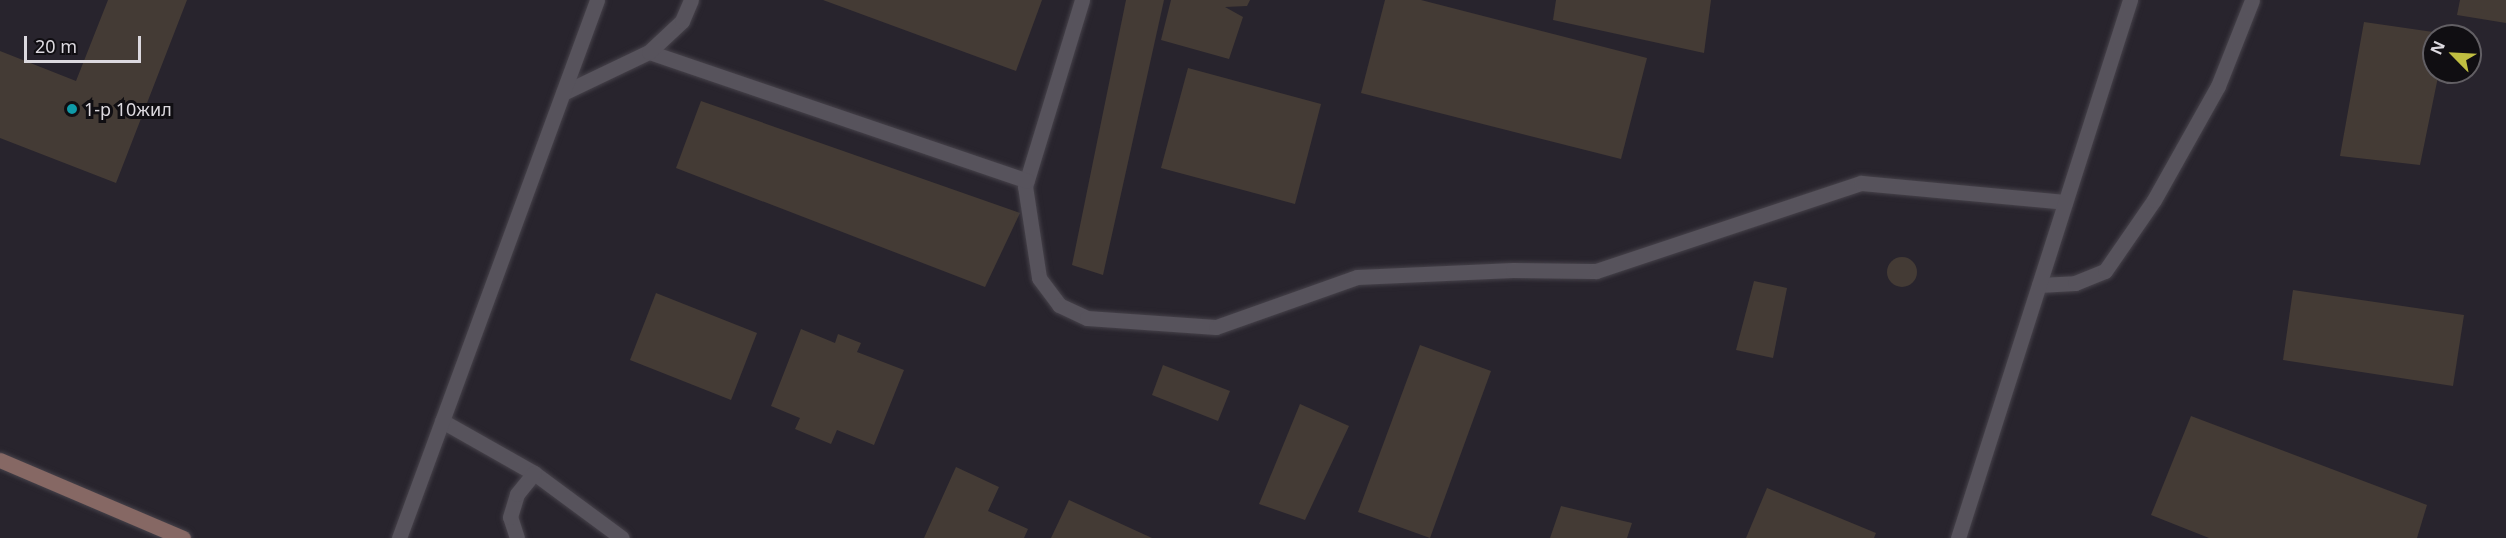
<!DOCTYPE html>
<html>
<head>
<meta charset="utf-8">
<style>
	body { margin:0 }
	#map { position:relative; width:2506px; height:538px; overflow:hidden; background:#28242d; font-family:"Noto Sans",sans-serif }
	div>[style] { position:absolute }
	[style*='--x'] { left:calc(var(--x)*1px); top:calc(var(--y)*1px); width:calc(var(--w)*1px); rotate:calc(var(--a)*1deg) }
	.building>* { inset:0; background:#443b35 }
	.round { border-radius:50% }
	.roads { filter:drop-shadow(0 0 2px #46424a) drop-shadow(0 0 2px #46424a) }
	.service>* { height:15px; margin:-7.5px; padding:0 7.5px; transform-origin:7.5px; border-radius:7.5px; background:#57535c }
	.minor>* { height:15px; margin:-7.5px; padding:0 7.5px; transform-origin:7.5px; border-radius:7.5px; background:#57535c }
	.secondary>* { height:15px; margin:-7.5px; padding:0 7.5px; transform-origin:7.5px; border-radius:7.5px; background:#866864 }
	.dots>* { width:16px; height:16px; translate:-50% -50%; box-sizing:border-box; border:3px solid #100e12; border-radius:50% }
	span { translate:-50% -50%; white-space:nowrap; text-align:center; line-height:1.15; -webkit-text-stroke:6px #100e12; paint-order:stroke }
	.poi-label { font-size:18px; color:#dcd9df }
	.left { translate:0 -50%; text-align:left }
	.north { position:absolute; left:2422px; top:24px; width:60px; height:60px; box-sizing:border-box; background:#100e12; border:2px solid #625f64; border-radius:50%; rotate:294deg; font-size:16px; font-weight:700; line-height:24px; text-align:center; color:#dcd9df }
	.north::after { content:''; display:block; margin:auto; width:21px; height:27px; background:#c0be41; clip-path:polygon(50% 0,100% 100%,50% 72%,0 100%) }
	.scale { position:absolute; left:24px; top:36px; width:117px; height:27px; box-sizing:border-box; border:3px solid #dcd9df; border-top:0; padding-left:8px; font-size:18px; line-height:21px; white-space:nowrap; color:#dcd9df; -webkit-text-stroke:4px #100e12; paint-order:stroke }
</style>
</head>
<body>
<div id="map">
	<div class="building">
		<i style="clip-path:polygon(108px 0,187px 0,116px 183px,0 138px,0 51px,76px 81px)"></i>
		<i style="clip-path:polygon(823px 0,1042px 0,1016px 71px)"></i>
		<i style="clip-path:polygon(1126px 0,1164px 0,1103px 275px,1072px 265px)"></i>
		<i style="clip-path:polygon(1171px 0,1250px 0,1247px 6px,1225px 7px,1243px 17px,1229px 59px,1161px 40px)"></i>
		<i style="clip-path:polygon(1385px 0,1421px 0,1647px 58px,1621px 159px,1361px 93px)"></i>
		<i style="clip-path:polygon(1556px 0,1711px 0,1704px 53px,1553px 20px)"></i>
		<i style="clip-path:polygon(2460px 0,2506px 0,2506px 23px,2457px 15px)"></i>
		<i style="clip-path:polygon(2364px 22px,2447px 34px,2434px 36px,2434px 72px,2439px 72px,2420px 165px,2340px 156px)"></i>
		<i style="clip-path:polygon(1188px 68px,1321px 104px,1295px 204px,1161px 168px)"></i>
		<i style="clip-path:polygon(701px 101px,1020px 213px,985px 287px,676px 168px)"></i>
		<i class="round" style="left:1887px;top:257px;width:30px;height:30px"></i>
		<i style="clip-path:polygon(1754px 281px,1787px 288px,1773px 358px,1736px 350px)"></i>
		<i style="clip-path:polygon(2293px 290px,2464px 315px,2453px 386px,2283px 360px)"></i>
		<i style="clip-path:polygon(656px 293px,757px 333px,731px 400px,630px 360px)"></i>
		<i style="clip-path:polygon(801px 329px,835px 343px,838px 334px,861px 343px,857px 352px,904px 370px,874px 445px,837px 430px,831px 444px,795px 429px,800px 418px,771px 406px)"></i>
		<i style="clip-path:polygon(1420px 345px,1491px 371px,1430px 538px,1358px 512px)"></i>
		<i style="clip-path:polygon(1163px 365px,1230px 391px,1218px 421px,1152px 395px)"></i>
		<i style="clip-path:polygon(1300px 404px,1349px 426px,1305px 520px,1259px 504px)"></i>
		<i style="clip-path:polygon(2191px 416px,2427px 505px,2417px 538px,2209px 538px,2151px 515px)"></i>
		<i style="clip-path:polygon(956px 467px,999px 487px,988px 511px,1028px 529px,1024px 538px,924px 538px)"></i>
		<i style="clip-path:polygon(1767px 488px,1876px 533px,1874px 538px,1746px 538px)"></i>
		<i style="clip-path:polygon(1069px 500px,1152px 538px,1051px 538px)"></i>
		<i style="clip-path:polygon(1561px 506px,1632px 523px,1627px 538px,1550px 538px)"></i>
	</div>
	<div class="roads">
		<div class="service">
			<i style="--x:1082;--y:0;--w:195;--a:107"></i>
			<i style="--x:1025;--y:186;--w:93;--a:81.3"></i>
			<i style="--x:1039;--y:278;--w:34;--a:53"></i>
			<i style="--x:1059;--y:305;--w:31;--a:25"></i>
			<i style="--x:1087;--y:318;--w:129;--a:4"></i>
			<i style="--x:1216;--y:327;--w:150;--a:-19.5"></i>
			<i style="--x:1357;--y:277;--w:156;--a:-2.6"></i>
			<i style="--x:1513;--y:270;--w:83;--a:0.7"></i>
			<i style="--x:1596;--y:271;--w:279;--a:-18.4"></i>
			<i style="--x:1861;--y:183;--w:205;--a:5.3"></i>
			<i style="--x:649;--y:52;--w:399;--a:18.8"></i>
			<i style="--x:563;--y:93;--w:95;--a:-25.5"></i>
			<i style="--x:649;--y:52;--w:45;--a:-43.2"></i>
			<i style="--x:682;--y:21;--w:23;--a:-67"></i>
			<i style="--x:2039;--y:285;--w:36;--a:-3"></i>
			<i style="--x:2075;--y:283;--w:32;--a:-22"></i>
			<i style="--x:2105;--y:271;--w:86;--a:-55.4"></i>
			<i style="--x:2154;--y:200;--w:131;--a:-60.7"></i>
			<i style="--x:2218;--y:86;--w:92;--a:-68.4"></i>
			<i style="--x:442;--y:421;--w:106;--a:29.5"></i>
			<i style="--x:534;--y:473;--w:109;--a:36.5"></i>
			<i style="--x:399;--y:538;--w:573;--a:-69.79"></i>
			<i style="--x:517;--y:538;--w:22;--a:-108"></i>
			<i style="--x:510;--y:517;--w:24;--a:-73"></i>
			<i style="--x:517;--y:494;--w:27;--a:-51"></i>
		</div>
		<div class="minor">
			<i style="--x:1958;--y:538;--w:565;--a:-72.27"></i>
		</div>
		<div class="secondary">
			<i style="--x:0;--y:460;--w:199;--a:23.1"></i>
		</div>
	</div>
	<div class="dots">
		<i style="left:72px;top:109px;background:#0f9aa8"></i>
	</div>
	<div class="poi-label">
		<span class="left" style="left:84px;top:109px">1-р 10жил</span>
	</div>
	<div class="north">N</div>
	<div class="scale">20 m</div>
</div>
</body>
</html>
